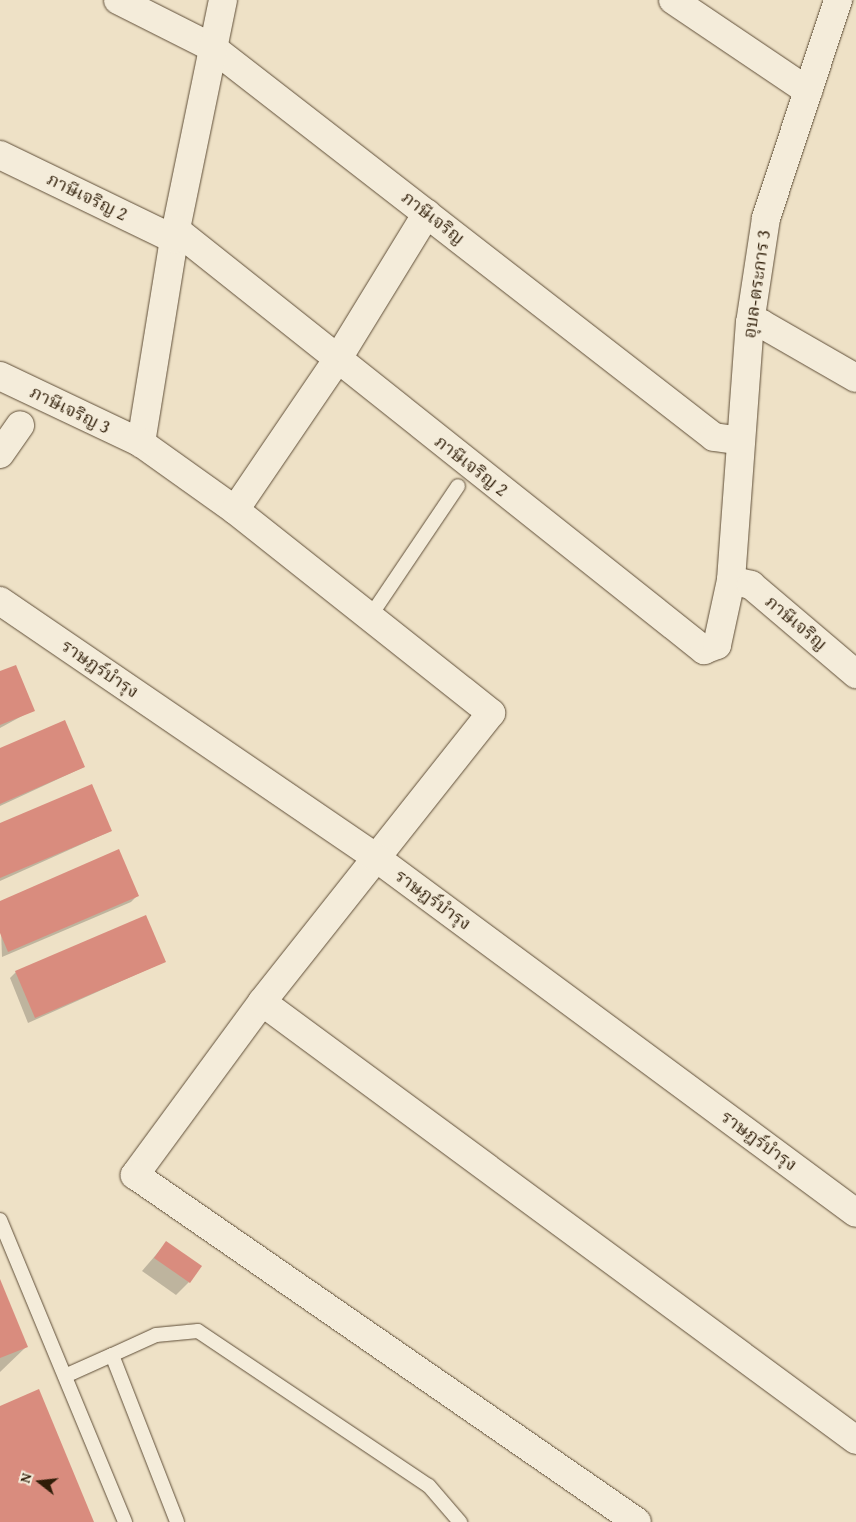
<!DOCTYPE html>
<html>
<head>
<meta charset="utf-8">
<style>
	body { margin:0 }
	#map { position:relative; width:856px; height:1522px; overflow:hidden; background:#eee1c6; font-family:"Gentium Book Plus","Noto Serif Thai",serif }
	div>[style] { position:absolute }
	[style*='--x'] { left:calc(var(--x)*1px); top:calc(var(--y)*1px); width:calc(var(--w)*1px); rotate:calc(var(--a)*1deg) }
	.shadow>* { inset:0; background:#0003 }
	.building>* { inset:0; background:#d98c7e }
	.roads { filter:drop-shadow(0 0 1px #5f4e38) drop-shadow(0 0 1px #5f4e38) }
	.service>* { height:14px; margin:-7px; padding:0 7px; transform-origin:7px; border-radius:7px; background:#f4ecda }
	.minor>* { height:28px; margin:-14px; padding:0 14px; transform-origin:14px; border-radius:14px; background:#f4ecda }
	span { translate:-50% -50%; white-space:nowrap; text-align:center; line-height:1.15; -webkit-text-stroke:4px #f4ecda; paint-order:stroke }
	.street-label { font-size:18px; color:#2f1d08 }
	.north { position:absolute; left:15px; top:1457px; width:50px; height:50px; -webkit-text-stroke:4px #f4ecda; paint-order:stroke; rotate:286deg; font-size:14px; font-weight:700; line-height:20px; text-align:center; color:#2f1d08 }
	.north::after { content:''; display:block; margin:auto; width:18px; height:22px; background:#2f1d08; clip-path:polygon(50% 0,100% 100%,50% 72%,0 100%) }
</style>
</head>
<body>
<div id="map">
	<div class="shadow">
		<i style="clip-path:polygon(0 673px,33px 710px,0 728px)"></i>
		<i style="clip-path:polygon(0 749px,84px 767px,0 806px)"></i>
		<i style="clip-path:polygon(0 825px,111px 831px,0 881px)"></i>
		<i style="clip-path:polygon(137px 896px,131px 902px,2px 957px,0 902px)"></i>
		<i style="clip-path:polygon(164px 962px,28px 1023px,10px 978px,16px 972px)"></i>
		<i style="clip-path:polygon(167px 1242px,189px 1282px,176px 1295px,142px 1271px)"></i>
		<i style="clip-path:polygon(0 1282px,26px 1347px,0 1372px)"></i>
	</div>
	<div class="building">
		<i style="clip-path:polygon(16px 665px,35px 711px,0 725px,0 671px)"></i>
		<i style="clip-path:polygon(65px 720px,85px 767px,0 804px,0 748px)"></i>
		<i style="clip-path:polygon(92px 784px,112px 831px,0 878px,0 823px)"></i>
		<i style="clip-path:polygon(119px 849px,139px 896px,8px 952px,0 933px,0 901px)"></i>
		<i style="clip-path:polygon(146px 915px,166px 962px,35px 1018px,15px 971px)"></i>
		<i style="clip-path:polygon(166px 1241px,202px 1266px,190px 1283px,154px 1258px)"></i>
		<i style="clip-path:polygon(0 1279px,28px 1347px,0 1358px)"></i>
		<i style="clip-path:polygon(39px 1389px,94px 1522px,0 1522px,0 1406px)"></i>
	</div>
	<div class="roads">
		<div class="service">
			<i style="--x:369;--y:618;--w:159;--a:-56"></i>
			<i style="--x:0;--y:1220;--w:327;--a:67.5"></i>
			<i style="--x:112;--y:1355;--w:48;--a:-24.4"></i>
			<i style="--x:156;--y:1335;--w:42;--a:-5.4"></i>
			<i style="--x:198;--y:1331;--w:278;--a:33.9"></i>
			<i style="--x:429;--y:1486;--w:48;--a:49.3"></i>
			<i style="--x:65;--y:1376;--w:51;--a:-24.1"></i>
			<i style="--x:112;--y:1355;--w:179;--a:68.7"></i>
		</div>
		<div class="minor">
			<i style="--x:118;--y:0;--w:106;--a:26.8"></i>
			<i style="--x:213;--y:48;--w:634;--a:37.83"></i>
			<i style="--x:714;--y:437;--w:27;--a:8"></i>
			<i style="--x:223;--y:0;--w:244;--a:101.6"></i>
			<i style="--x:174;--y:239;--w:207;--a:99.2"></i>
			<i style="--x:141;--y:443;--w:115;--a:35.5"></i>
			<i style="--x:235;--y:510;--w:327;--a:38.4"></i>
			<i style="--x:491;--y:713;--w:369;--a:128.4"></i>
			<i style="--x:262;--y:1002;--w:215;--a:126.3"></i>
			<i style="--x:135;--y:1175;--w:610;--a:34.65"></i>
			<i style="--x:673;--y:0;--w:163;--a:34"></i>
			<i style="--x:0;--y:155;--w:193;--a:25.8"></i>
			<i style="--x:176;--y:230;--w:675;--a:38.5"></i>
			<i style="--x:704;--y:650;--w:14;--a:-21"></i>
			<i style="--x:717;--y:645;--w:66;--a:-77.8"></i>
			<i style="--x:731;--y:580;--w:258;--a:-85.8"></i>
			<i style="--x:750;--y:323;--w:106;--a:-81.3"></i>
			<i style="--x:766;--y:218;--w:230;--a:-71.7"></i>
			<i style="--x:750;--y:323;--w:12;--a:5"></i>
			<i style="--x:762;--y:324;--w:108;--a:29.9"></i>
			<i style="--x:0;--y:376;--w:156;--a:25.4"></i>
			<i style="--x:0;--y:454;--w:35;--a:-55"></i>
			<i style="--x:235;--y:510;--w:181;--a:-55.8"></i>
			<i style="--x:337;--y:360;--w:172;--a:-58.5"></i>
			<i style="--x:731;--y:580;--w:21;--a:14"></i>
			<i style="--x:751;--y:585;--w:138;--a:40.3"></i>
			<i style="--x:0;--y:601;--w:459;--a:34.3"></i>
			<i style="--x:379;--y:860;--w:593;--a:36.5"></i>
			<i style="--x:262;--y:1002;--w:738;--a:36.4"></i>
		</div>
	</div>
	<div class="street-label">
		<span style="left:87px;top:197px;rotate:26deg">ภาษีเจริญ 2</span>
		<span style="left:433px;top:218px;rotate:38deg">ภาษีเจริญ</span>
		<span style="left:757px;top:284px;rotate:-82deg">อุบล-ตระการ 3</span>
		<span style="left:70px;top:410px;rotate:26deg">ภาษีเจริญ 3</span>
		<span style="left:471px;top:466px;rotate:38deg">ภาษีเจริญ 2</span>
		<span style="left:796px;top:623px;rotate:40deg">ภาษีเจริญ</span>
		<span style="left:100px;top:669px;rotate:34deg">ราษฎร์บำรุง</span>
		<span style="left:433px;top:900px;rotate:36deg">ราษฎร์บำรุง</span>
		<span style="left:759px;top:1141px;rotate:36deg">ราษฎร์บำรุง</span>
	</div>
	<div class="north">N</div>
</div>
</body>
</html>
